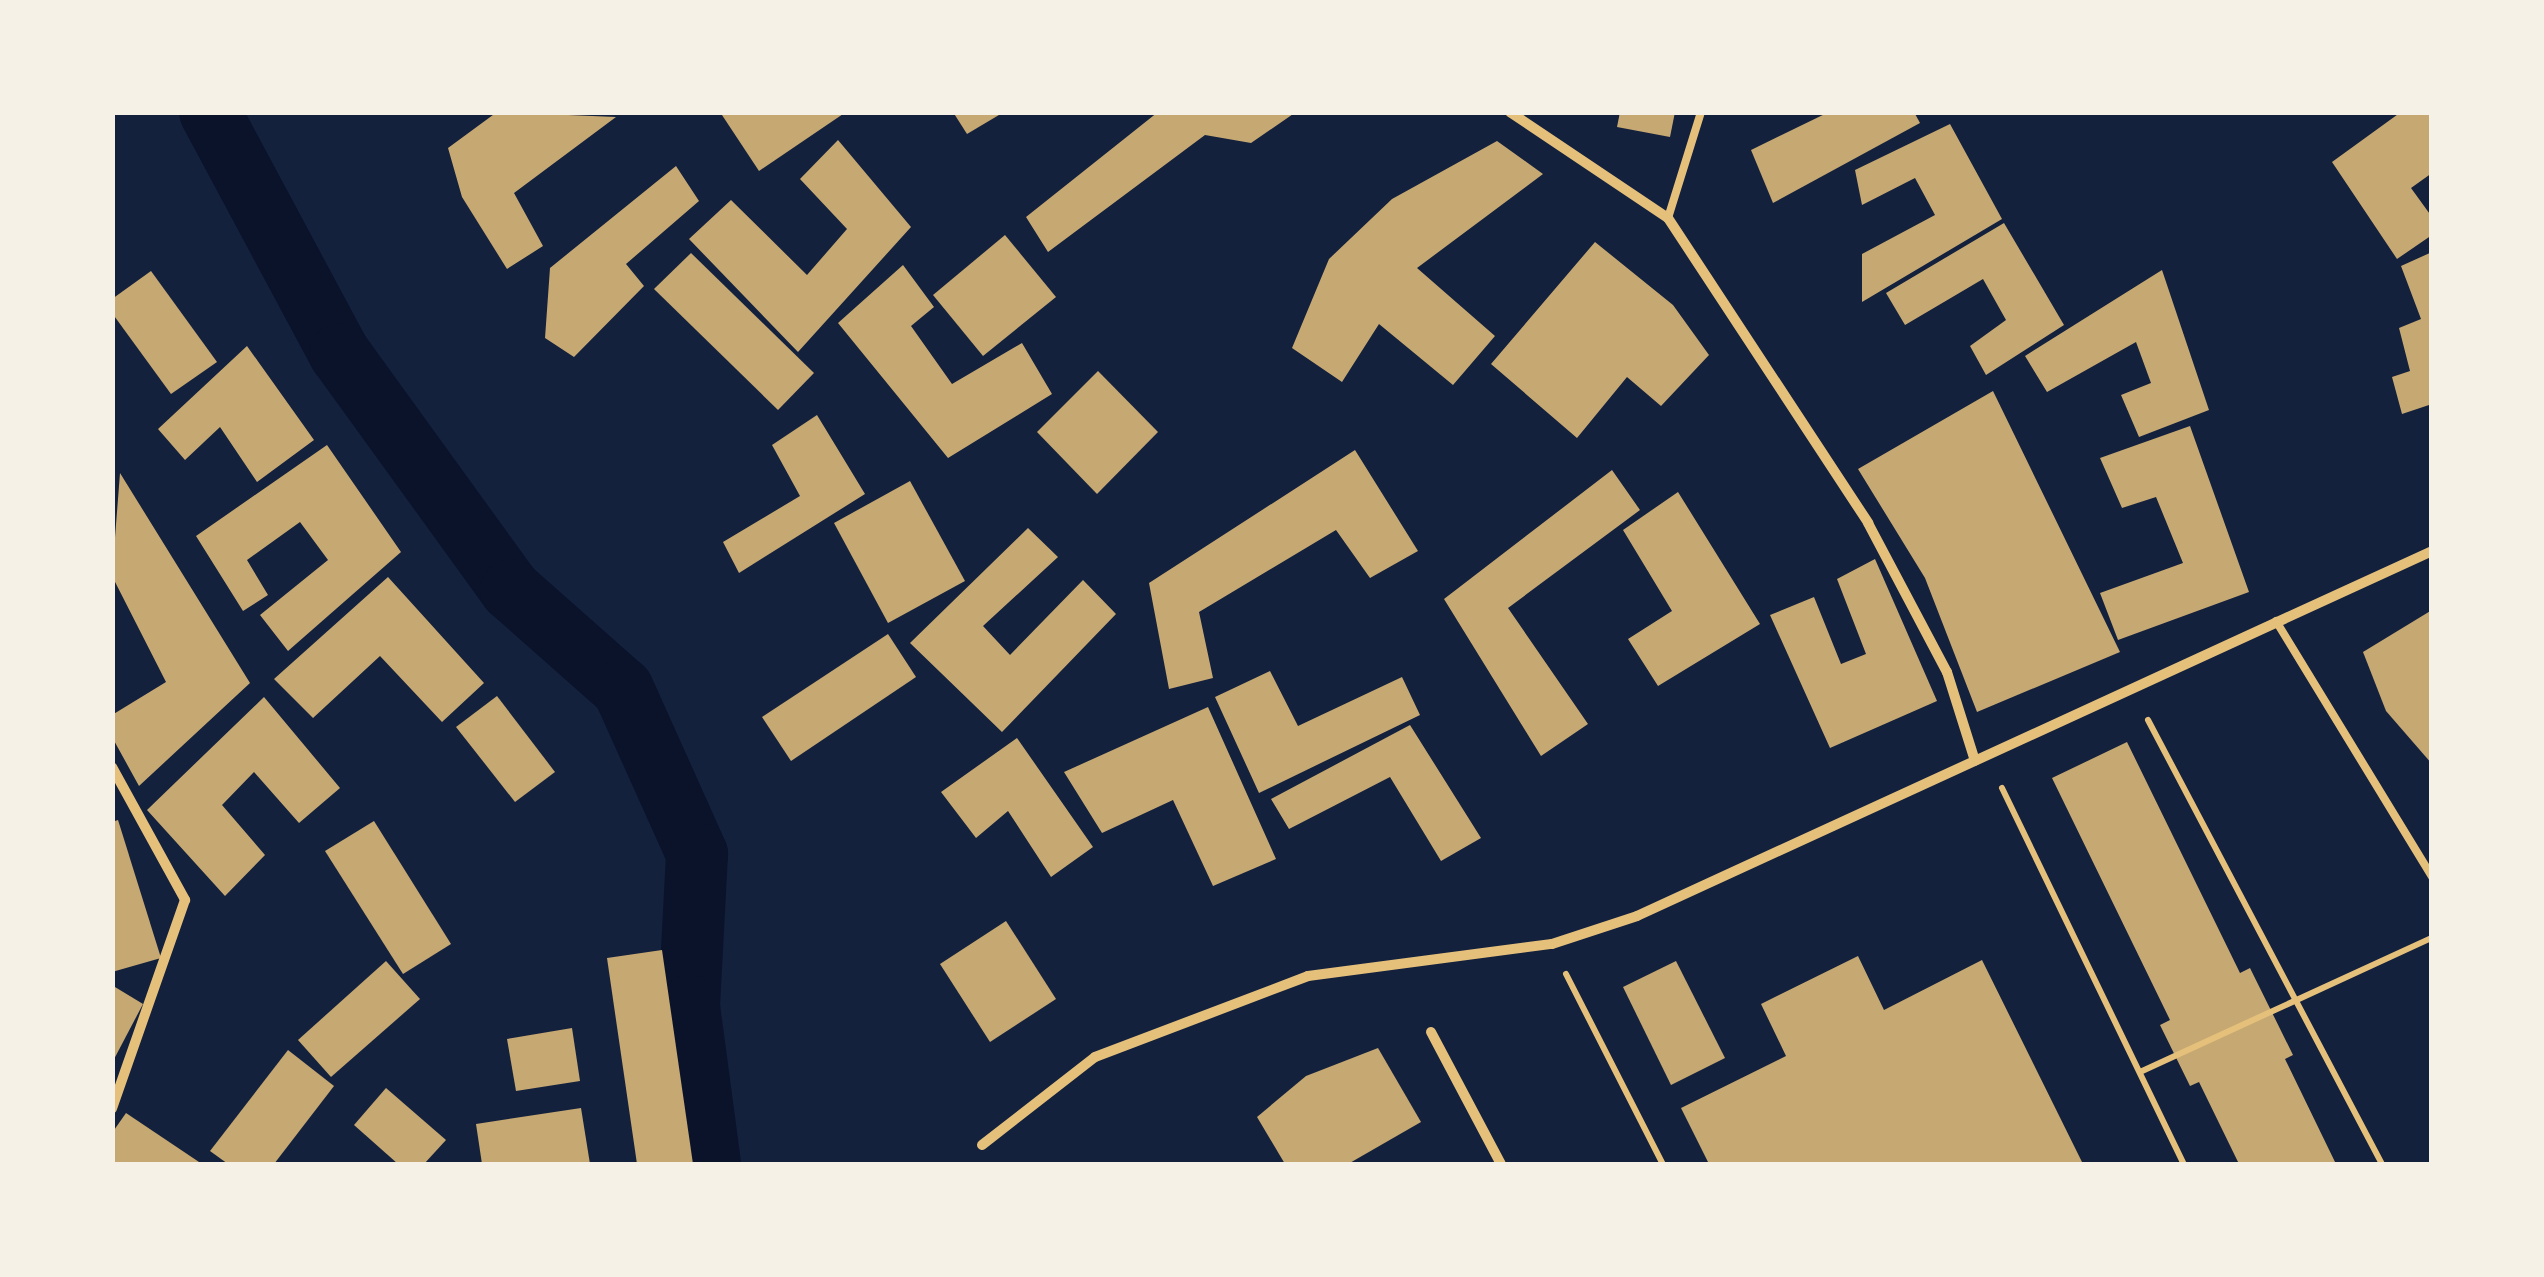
<!DOCTYPE html>
<html>
<head>
<meta charset="utf-8">
<style>
	body { margin:0 }
	#map { position:relative; width:2544px; height:1277px; overflow:hidden; background:#14213d; font-family:Roboto,sans-serif }
	div>[style] { position:absolute }
	[style*='--x'] { left:calc(var(--x)*1px); top:calc(var(--y)*1px); width:calc(var(--w)*1px); rotate:calc(var(--a)*1deg) }
	.canal>* { height:62px; margin:-31px; padding:0 31px; transform-origin:31px; border-radius:31px; background:#0b132b }
	.building>* { inset:0; background:#c6a872 }
	.path>* { height:6px; margin:-3px; padding:0 3px; transform-origin:3px; border-radius:3px; background:#e5c07b }
	.service>* { height:8px; margin:-4px; padding:0 4px; transform-origin:4px; border-radius:4px; background:#e5c07b }
	.minor>* { height:10px; margin:-5px; padding:0 5px; transform-origin:5px; border-radius:5px; background:#e5c07b }
	span { translate:-50% -50%; white-space:nowrap; text-align:center; line-height:1.15; -webkit-text-stroke:10px #f6f1e7; paint-order:stroke }
	.frame { position:absolute; inset:0; border:115px solid #f6f1e7; pointer-events:none }
</style>
</head>
<body>
<div id="map">
	<div class="canal">
		<i style="--x:210;--y:112;--w:275;--a:61.8"></i>
		<i style="--x:340;--y:354;--w:291;--a:54.1"></i>
		<i style="--x:511;--y:590;--w:149;--a:41.5"></i>
		<i style="--x:623;--y:689;--w:181;--a:65.8"></i>
		<i style="--x:697;--y:854;--w:152;--a:93"></i>
		<i style="--x:689;--y:1006;--w:159;--a:82.4"></i>
	</div>
	<div class="building">
		<i style="clip-path:polygon(497px 112px,616px 117px,514px 193px,543px 246px,507px 269px,462px 197px,448px 148px)"></i>
		<i style="clip-path:polygon(720px 112px,846px 112px,759px 171px)"></i>
		<i style="clip-path:polygon(953px 112px,1004px 112px,967px 134px)"></i>
		<i style="clip-path:polygon(1158px 112px,1296px 112px,1251px 143px,1205px 135px,1048px 252px,1026px 217px)"></i>
		<i style="clip-path:polygon(1620px 112px,1675px 112px,1670px 137px,1617px 127px)"></i>
		<i style="clip-path:polygon(1829px 112px,1914px 112px,1920px 123px,1773px 203px,1751px 150px)"></i>
		<i style="clip-path:polygon(2401px 112px,2432px 112px,2432px 173px,2411px 188px,2432px 217px,2432px 235px,2397px 259px,2332px 162px)"></i>
		<i style="clip-path:polygon(1950px 124px,2002px 219px,1862px 302px,1862px 254px,1935px 215px,1915px 178px,1862px 205px,1855px 170px)"></i>
		<i style="clip-path:polygon(838px 140px,911px 227px,798px 352px,689px 239px,731px 200px,807px 275px,847px 229px,800px 179px)"></i>
		<i style="clip-path:polygon(1497px 141px,1543px 174px,1417px 268px,1495px 336px,1453px 385px,1379px 324px,1342px 382px,1292px 348px,1329px 259px,1392px 199px)"></i>
		<i style="clip-path:polygon(676px 166px,699px 201px,626px 264px,644px 286px,574px 357px,545px 338px,550px 268px)"></i>
		<i style="clip-path:polygon(2004px 223px,2064px 325px,1986px 375px,1970px 346px,2006px 320px,1983px 279px,1905px 325px,1886px 293px)"></i>
		<i style="clip-path:polygon(1005px 235px,1056px 297px,983px 356px,933px 295px)"></i>
		<i style="clip-path:polygon(1595px 242px,1673px 305px,1709px 355px,1661px 406px,1627px 377px,1577px 438px,1491px 364px)"></i>
		<i style="clip-path:polygon(2432px 252px,2432px 404px,2402px 414px,2392px 377px,2410px 371px,2399px 328px,2421px 319px,2401px 266px)"></i>
		<i style="clip-path:polygon(691px 253px,814px 373px,778px 410px,654px 289px)"></i>
		<i style="clip-path:polygon(903px 265px,934px 307px,911px 326px,952px 384px,1022px 343px,1052px 394px,948px 458px,838px 323px)"></i>
		<i style="clip-path:polygon(2162px 270px,2209px 410px,2139px 437px,2121px 395px,2151px 383px,2136px 342px,2047px 392px,2025px 356px)"></i>
		<i style="clip-path:polygon(151px 271px,217px 362px,171px 394px,112px 313px,112px 299px)"></i>
		<i style="clip-path:polygon(247px 346px,314px 440px,257px 482px,220px 427px,185px 460px,158px 429px)"></i>
		<i style="clip-path:polygon(1098px 371px,1158px 432px,1097px 494px,1037px 432px)"></i>
		<i style="clip-path:polygon(1993px 391px,2120px 652px,1977px 712px,1925px 578px,1858px 469px)"></i>
		<i style="clip-path:polygon(817px 415px,865px 494px,739px 573px,723px 542px,800px 496px,772px 445px)"></i>
		<i style="clip-path:polygon(2190px 426px,2249px 592px,2118px 640px,2100px 593px,2183px 563px,2156px 497px,2122px 508px,2100px 458px)"></i>
		<i style="clip-path:polygon(327px 445px,401px 552px,288px 651px,260px 615px,328px 560px,300px 522px,247px 560px,268px 595px,243px 611px,196px 536px)"></i>
		<i style="clip-path:polygon(1355px 450px,1418px 551px,1370px 578px,1336px 530px,1199px 612px,1213px 678px,1169px 689px,1149px 583px)"></i>
		<i style="clip-path:polygon(1612px 470px,1640px 510px,1508px 608px,1588px 724px,1541px 756px,1444px 599px)"></i>
		<i style="clip-path:polygon(120px 473px,250px 683px,139px 786px,112px 737px,112px 715px,166px 682px,112px 576px)"></i>
		<i style="clip-path:polygon(910px 481px,965px 581px,888px 623px,834px 523px)"></i>
		<i style="clip-path:polygon(1678px 492px,1760px 624px,1658px 686px,1628px 639px,1672px 611px,1623px 530px)"></i>
		<i style="clip-path:polygon(1028px 528px,1058px 557px,983px 626px,1010px 655px,1083px 580px,1116px 614px,1002px 732px,910px 643px)"></i>
		<i style="clip-path:polygon(1875px 559px,1937px 701px,1830px 748px,1770px 615px,1814px 597px,1841px 664px,1866px 654px,1837px 579px)"></i>
		<i style="clip-path:polygon(388px 577px,484px 683px,442px 722px,380px 656px,313px 718px,274px 679px)"></i>
		<i style="clip-path:polygon(2432px 610px,2432px 764px,2386px 711px,2363px 652px)"></i>
		<i style="clip-path:polygon(888px 634px,916px 677px,791px 761px,762px 717px)"></i>
		<i style="clip-path:polygon(1270px 671px,1298px 726px,1402px 677px,1420px 715px,1259px 793px,1215px 697px)"></i>
		<i style="clip-path:polygon(497px 696px,555px 772px,515px 802px,456px 727px)"></i>
		<i style="clip-path:polygon(264px 697px,340px 788px,299px 823px,254px 772px,222px 805px,265px 855px,225px 896px,147px 810px)"></i>
		<i style="clip-path:polygon(1208px 707px,1276px 859px,1213px 886px,1173px 800px,1102px 833px,1064px 772px)"></i>
		<i style="clip-path:polygon(1410px 725px,1481px 838px,1441px 861px,1390px 777px,1289px 829px,1271px 799px)"></i>
		<i style="clip-path:polygon(1017px 738px,1093px 847px,1051px 877px,1008px 811px,976px 838px,941px 792px)"></i>
		<i style="clip-path:polygon(2127px 742px,2240px 973px,2250px 968px,2293px 1055px,2285px 1059px,2336px 1164px,2239px 1164px,2199px 1082px,2190px 1086px,2160px 1025px,2170px 1020px,2052px 778px)"></i>
		<i style="clip-path:polygon(118px 820px,161px 958px,112px 972px,112px 822px)"></i>
		<i style="clip-path:polygon(374px 821px,451px 944px,403px 974px,325px 851px)"></i>
		<i style="clip-path:polygon(1006px 921px,1056px 999px,990px 1042px,940px 964px)"></i>
		<i style="clip-path:polygon(662px 950px,693px 1164px,637px 1164px,607px 958px)"></i>
		<i style="clip-path:polygon(1858px 956px,1884px 1010px,1982px 960px,2082px 1162px,1709px 1164px,1681px 1108px,1786px 1056px,1761px 1004px)"></i>
		<i style="clip-path:polygon(386px 961px,420px 999px,331px 1077px,298px 1040px)"></i>
		<i style="clip-path:polygon(1676px 961px,1725px 1058px,1671px 1085px,1623px 987px)"></i>
		<i style="clip-path:polygon(115px 987px,143px 1004px,112px 1063px,112px 991px)"></i>
		<i style="clip-path:polygon(572px 1028px,580px 1081px,516px 1091px,507px 1039px)"></i>
		<i style="clip-path:polygon(1378px 1048px,1421px 1122px,1348px 1164px,1285px 1164px,1257px 1117px,1306px 1076px)"></i>
		<i style="clip-path:polygon(288px 1050px,334px 1086px,274px 1164px,228px 1164px,210px 1151px)"></i>
		<i style="clip-path:polygon(386px 1088px,446px 1140px,424px 1164px,398px 1164px,354px 1125px)"></i>
		<i style="clip-path:polygon(581px 1108px,590px 1164px,482px 1164px,476px 1124px)"></i>
		<i style="clip-path:polygon(126px 1113px,202px 1164px,112px 1164px,112px 1133px)"></i>
	</div>
	<div class="path">
		<i style="--x:2148;--y:720;--w:502;--a:62.21"></i>
		<i style="--x:2002;--y:788;--w:418;--a:64.2"></i>
		<i style="--x:1566;--y:974;--w:213;--a:63"></i>
		<i style="--x:2140;--y:1072;--w:321;--a:-24.7"></i>
	</div>
	<div class="service">
		<i style="--x:1668;--y:218;--w:111;--a:-72.7"></i>
		<i style="--x:2276;--y:621;--w:300;--a:58.6"></i>
	</div>
	<div class="minor">
		<i style="--x:1510;--y:112;--w:190;--a:33.9"></i>
		<i style="--x:1668;--y:218;--w:365;--a:56.7"></i>
		<i style="--x:1868;--y:523;--w:169;--a:62.1"></i>
		<i style="--x:1947;--y:672;--w:93;--a:72.5"></i>
		<i style="--x:112;--y:767;--w:152;--a:61.2"></i>
		<i style="--x:185;--y:900;--w:221;--a:109.3"></i>
		<i style="--x:1431;--y:1032;--w:149;--a:62.1"></i>
		<i style="--x:982;--y:1145;--w:143;--a:-37.9"></i>
		<i style="--x:1095;--y:1057;--w:228;--a:-20.8"></i>
		<i style="--x:1308;--y:976;--w:246;--a:-7.5"></i>
		<i style="--x:1552;--y:944;--w:89;--a:-18.2"></i>
		<i style="--x:1637;--y:916;--w:875;--a:-24.66"></i>
	</div>
	<div class="frame"></div>
</div>
</body>
</html>
